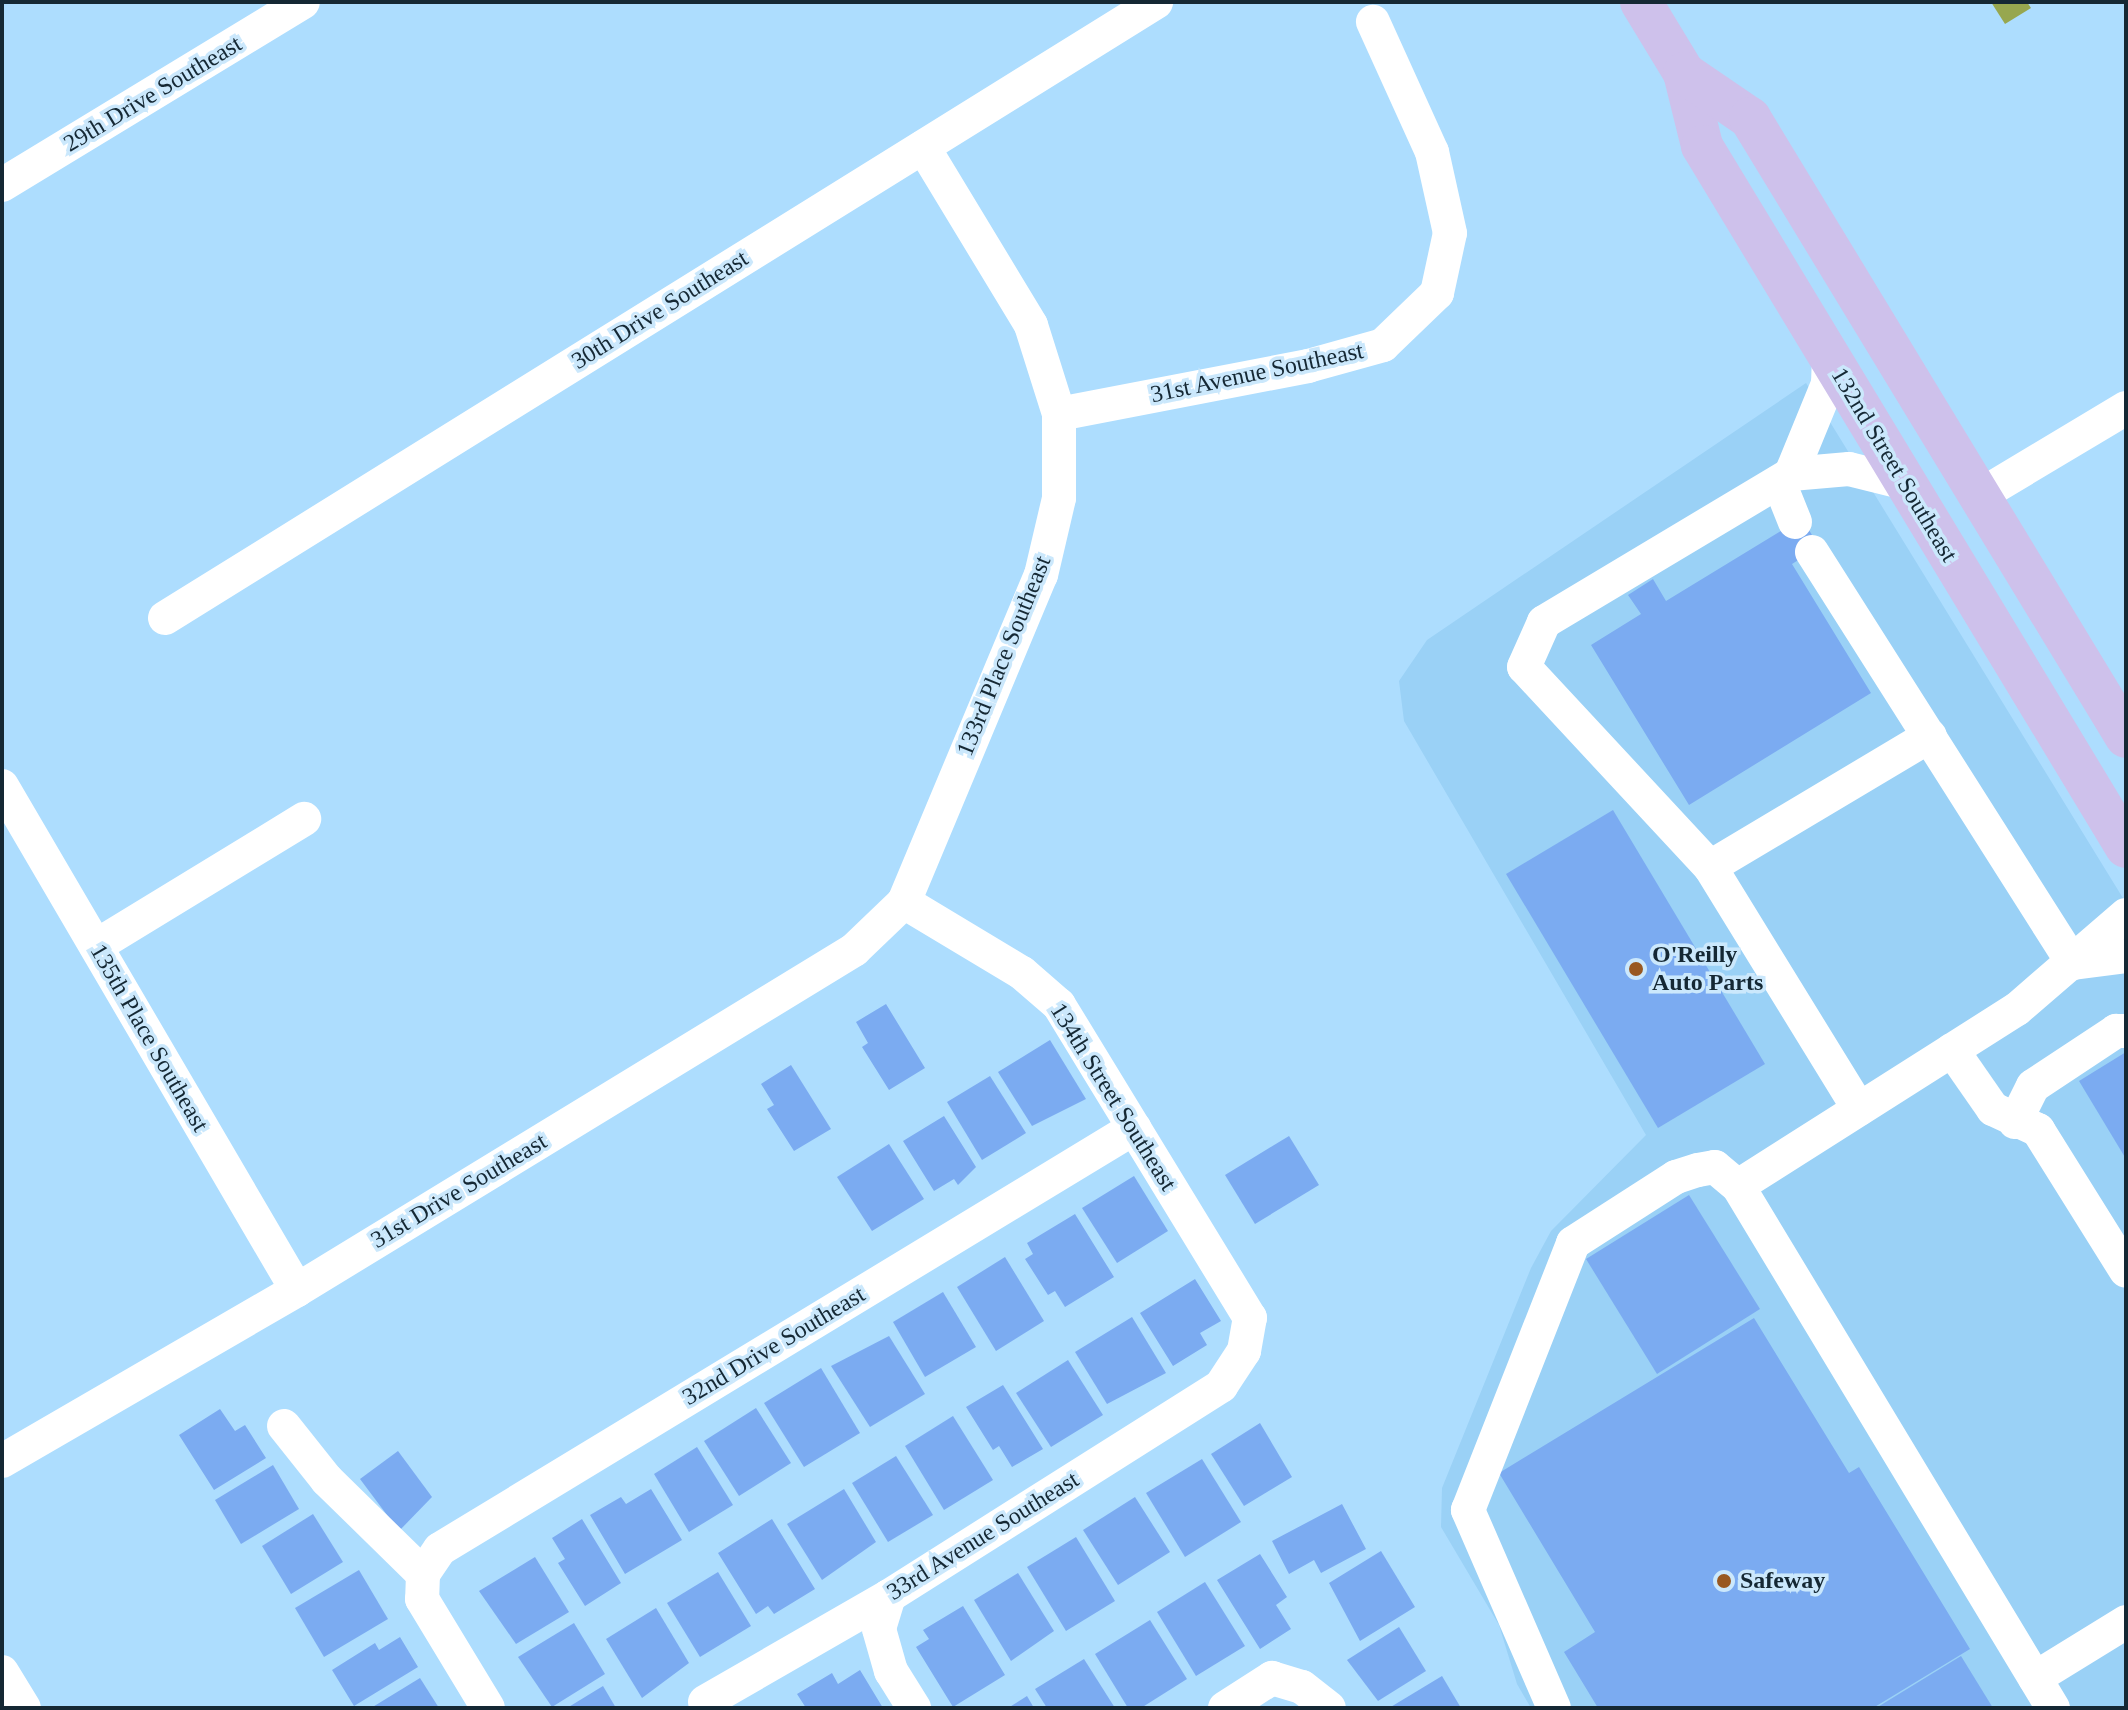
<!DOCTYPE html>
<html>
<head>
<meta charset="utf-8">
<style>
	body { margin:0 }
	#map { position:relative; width:2128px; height:1710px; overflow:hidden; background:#adddfe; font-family:"Times New Roman",serif }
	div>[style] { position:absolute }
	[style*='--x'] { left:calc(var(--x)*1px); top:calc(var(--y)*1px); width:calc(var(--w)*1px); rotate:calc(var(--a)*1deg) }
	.built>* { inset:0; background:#9ad1f6 }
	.water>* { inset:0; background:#97a74f }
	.building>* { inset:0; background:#7babf1 }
	.minor>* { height:34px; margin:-17px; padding:0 17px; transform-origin:17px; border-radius:17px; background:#fff }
	.major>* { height:42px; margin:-21px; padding:0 21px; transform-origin:21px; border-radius:21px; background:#cec1eb }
	.dots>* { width:22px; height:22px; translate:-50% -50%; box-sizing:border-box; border:4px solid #cbe8fc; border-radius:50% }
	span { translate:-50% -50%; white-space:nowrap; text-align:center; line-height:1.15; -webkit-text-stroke:7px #cbe8fc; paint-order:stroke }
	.street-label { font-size:24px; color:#152834 }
	.poi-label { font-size:24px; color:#152834; font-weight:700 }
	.left { translate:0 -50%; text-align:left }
	.frame { position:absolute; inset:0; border:4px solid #152834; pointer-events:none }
</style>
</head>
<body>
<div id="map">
	<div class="built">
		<i style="clip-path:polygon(1806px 383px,2126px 903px,2126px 1708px,1531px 1708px,1517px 1684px,1499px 1625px,1441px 1527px,1442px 1488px,1531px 1268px,1551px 1231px,1646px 1135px,1404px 721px,1399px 681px,1427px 640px)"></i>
	</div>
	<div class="water">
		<i style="clip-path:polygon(1991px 2px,2027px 2px,2031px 8px,2005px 24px)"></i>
	</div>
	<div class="building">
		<i style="clip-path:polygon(1802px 518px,1819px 547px,1792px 564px,1871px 693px,1689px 805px,1591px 645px,1641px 614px,1628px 595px,1653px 579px,1666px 601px)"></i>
		<i style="clip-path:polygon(1613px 810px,1765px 1064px,1658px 1128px,1506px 874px)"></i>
		<i style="clip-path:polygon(886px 1004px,925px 1068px,889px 1090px,862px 1047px,868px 1043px,856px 1022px)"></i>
		<i style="clip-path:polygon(1050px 1040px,1086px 1099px,1032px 1126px,998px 1072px)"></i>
		<i style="clip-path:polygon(2126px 1052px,2126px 1159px,2079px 1081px)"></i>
		<i style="clip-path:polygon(791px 1065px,831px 1129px,794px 1151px,767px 1109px,774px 1105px,761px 1084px)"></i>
		<i style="clip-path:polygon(990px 1076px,1026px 1133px,982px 1160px,947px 1102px)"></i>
		<i style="clip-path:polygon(944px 1116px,976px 1167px,958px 1185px,954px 1179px,934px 1191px,903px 1141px)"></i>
		<i style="clip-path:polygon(1289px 1136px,1319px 1185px,1255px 1224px,1225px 1175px)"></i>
		<i style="clip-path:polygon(889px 1144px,924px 1199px,872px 1231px,837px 1177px)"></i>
		<i style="clip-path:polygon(1134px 1176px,1168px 1231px,1117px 1263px,1082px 1208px)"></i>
		<i style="clip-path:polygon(1689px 1195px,1760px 1309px,1657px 1374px,1586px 1259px)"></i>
		<i style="clip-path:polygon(1075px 1214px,1114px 1277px,1065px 1307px,1055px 1291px,1048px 1295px,1025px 1259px,1033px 1254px,1027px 1243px)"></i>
		<i style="clip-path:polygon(1005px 1257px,1044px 1321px,996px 1351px,957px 1287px)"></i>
		<i style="clip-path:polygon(1195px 1279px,1221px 1321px,1200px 1333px,1207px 1345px,1173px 1366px,1140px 1313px)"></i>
		<i style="clip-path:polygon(943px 1292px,976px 1347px,925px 1377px,893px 1322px)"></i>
		<i style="clip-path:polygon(1132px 1317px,1166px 1373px,1107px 1404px,1075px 1352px)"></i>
		<i style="clip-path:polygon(1754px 1318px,1849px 1473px,1859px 1467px,1970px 1649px,1873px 1708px,1598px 1708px,1564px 1652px,1595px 1632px,1499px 1473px)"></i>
		<i style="clip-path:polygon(889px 1336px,925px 1394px,870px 1427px,831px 1366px)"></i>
		<i style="clip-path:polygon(1068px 1360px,1103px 1415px,1051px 1447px,1016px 1393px)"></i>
		<i style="clip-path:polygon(821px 1368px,860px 1433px,804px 1467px,764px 1403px)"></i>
		<i style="clip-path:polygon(1003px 1385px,1043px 1449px,1012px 1467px,999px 1446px,993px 1450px,966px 1407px)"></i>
		<i style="clip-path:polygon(756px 1408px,791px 1463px,739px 1496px,704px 1441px)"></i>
		<i style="clip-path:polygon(220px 1409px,235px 1431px,245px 1425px,266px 1458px,214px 1490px,179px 1435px)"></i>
		<i style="clip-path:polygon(953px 1416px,993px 1480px,944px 1510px,905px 1446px)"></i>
		<i style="clip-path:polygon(1260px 1423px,1292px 1477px,1244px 1506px,1211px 1454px)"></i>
		<i style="clip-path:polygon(697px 1447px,733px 1505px,689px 1532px,654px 1474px)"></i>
		<i style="clip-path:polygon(398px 1451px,432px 1497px,399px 1531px,360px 1479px)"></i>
		<i style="clip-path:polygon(896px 1456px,933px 1515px,888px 1542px,852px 1483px)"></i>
		<i style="clip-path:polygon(1202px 1459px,1241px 1522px,1185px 1557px,1146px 1493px)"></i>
		<i style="clip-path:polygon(273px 1465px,299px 1509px,241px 1544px,215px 1500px)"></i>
		<i style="clip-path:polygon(651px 1489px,682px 1540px,625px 1574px,590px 1515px,621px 1497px,626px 1504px)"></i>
		<i style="clip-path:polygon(844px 1489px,876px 1542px,822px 1580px,787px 1524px)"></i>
		<i style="clip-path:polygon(1135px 1497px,1170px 1552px,1118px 1585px,1083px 1530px)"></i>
		<i style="clip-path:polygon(1342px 1504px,1366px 1549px,1321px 1573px,1314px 1560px,1289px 1574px,1272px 1541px)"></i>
		<i style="clip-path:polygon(313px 1514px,343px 1562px,291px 1594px,262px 1546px)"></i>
		<i style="clip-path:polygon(582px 1519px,621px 1583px,585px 1606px,558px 1563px,565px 1559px,552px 1538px)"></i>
		<i style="clip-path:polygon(772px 1519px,815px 1589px,774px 1614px,768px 1606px,756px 1614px,718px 1553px)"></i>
		<i style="clip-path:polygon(1076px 1537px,1115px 1601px,1066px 1631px,1027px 1567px)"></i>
		<i style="clip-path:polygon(1381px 1551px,1415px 1607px,1360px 1641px,1329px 1583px)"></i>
		<i style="clip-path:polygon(1260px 1554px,1287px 1597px,1276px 1605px,1291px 1629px,1260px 1649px,1217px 1580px)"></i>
		<i style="clip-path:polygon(535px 1557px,569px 1612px,516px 1644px,479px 1591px)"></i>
		<i style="clip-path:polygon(359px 1570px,388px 1619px,324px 1657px,295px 1608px)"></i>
		<i style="clip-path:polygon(718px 1572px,751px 1626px,700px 1657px,667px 1603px)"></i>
		<i style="clip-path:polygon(1018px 1573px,1054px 1631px,1011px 1661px,974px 1600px)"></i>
		<i style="clip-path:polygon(1205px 1582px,1245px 1646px,1196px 1676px,1157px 1612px)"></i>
		<i style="clip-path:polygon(963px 1606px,1005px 1675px,953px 1707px,916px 1647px,929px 1639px,923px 1630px)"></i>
		<i style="clip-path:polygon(656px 1608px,689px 1663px,642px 1698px,606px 1639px)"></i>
		<i style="clip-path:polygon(1150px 1620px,1187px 1679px,1141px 1708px,1128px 1708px,1095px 1654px)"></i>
		<i style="clip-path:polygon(574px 1623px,605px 1674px,552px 1707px,518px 1657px)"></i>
		<i style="clip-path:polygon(1399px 1627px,1426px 1671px,1378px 1701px,1347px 1660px)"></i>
		<i style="clip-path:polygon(400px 1637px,418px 1667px,354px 1706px,332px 1670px,375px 1643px,379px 1650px)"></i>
		<i style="clip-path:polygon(1961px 1656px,1993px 1708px,1876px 1708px)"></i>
		<i style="clip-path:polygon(1084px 1659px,1115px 1708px,1047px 1708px,1035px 1689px)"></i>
		<i style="clip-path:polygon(860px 1670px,883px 1708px,806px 1708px,797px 1694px,832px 1673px,838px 1684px)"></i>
		<i style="clip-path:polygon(1442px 1676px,1461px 1708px,1389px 1708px)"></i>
		<i style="clip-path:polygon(420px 1678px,439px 1708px,371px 1708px)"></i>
		<i style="clip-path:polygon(603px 1686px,616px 1708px,567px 1708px)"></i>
		<i style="clip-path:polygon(1027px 1696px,1034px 1708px,1008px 1708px)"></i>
	</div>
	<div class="minor">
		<i style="--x:2;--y:185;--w:352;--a:-31.3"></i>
		<i style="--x:1059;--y:414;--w:254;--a:-10.9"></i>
		<i style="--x:1308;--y:366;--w:78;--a:-15.6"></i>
		<i style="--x:1383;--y:345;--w:75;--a:-43.9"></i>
		<i style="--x:1437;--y:293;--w:61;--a:-77.8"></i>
		<i style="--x:1450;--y:233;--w:83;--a:-102.5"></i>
		<i style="--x:1432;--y:152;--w:143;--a:-114.4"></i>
		<i style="--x:1791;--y:474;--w:97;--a:-67.7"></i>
		<i style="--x:1828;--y:384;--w:27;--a:-88"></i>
		<i style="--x:1779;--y:482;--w:43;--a:68.2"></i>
		<i style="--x:1979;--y:496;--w:171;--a:-30.9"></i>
		<i style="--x:1812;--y:552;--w:487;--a:57.6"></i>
		<i style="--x:165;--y:618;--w:1167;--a:-31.86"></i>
		<i style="--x:2;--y:786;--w:584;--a:59.66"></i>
		<i style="--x:1710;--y:867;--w:256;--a:-30.8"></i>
		<i style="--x:96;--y:946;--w:244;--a:-31.4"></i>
		<i style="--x:2073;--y:963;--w:53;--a:-7.5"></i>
		<i style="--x:1952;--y:1050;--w:72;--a:55.2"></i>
		<i style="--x:1993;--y:1109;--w:50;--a:25"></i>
		<i style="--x:2038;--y:1130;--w:166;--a:58"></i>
		<i style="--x:1859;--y:1109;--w:284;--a:-121.6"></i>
		<i style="--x:1710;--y:867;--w:273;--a:-132.9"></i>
		<i style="--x:1524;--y:667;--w:49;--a:-66"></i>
		<i style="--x:1544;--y:622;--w:288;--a:-30.9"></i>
		<i style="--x:1791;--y:474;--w:58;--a:-4.9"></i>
		<i style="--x:1849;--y:469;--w:58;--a:14"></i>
		<i style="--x:2015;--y:1122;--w:40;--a:-63.4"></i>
		<i style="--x:2033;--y:1086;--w:100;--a:-33.5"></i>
		<i style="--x:2116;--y:1031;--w:10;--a:0"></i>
		<i style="--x:284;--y:1426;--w:69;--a:51.5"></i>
		<i style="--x:327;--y:1480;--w:134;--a:44.4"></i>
		<i style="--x:2;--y:1461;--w:341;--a:-30.1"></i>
		<i style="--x:297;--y:1290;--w:653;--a:-31.4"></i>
		<i style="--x:854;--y:950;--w:69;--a:-43.8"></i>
		<i style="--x:904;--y:902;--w:355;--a:-67.3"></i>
		<i style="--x:1041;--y:575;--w:79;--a:-76.8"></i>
		<i style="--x:1059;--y:498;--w:84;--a:-90"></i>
		<i style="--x:1059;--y:414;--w:93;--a:-107.5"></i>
		<i style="--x:1031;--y:325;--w:208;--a:-121.2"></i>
		<i style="--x:423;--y:1574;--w:30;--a:-56"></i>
		<i style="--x:440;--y:1549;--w:812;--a:-31.24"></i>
		<i style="--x:423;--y:1574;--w:25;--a:92"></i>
		<i style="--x:422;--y:1599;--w:127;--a:58.8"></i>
		<i style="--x:889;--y:1596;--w:34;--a:107"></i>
		<i style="--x:879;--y:1629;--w:44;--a:74.1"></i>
		<i style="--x:891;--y:1671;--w:44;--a:58.1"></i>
		<i style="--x:2;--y:1672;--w:42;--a:58.6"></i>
		<i style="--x:2035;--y:1678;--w:107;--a:-31.6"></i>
		<i style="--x:705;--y:1702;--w:212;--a:-29.9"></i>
		<i style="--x:889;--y:1596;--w:393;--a:-32.3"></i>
		<i style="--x:1221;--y:1386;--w:42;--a:-56.7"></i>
		<i style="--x:1244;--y:1351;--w:34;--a:-80"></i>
		<i style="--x:1250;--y:1318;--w:367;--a:-121.4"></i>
		<i style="--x:1059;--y:1005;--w:49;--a:-139.1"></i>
		<i style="--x:1022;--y:973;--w:138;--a:-149"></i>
		<i style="--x:1225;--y:1708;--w:56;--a:-32.6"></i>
		<i style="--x:1272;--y:1678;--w:31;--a:17"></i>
		<i style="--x:1302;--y:1687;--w:34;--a:38"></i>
		<i style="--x:1554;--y:1708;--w:216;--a:-113.5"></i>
		<i style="--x:1468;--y:1510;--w:287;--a:-68.5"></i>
		<i style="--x:1573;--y:1243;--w:122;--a:-32.7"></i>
		<i style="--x:1676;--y:1177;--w:23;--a:-18"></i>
		<i style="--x:1698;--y:1170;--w:17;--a:-10"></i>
		<i style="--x:1715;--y:1167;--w:30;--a:40"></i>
		<i style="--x:2053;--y:1708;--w:610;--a:-121.11"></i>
		<i style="--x:1738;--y:1186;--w:330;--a:-32.4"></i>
		<i style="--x:2017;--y:1009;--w:144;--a:-40.8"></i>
	</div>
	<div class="major">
		<i style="--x:1641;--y:2;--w:83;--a:58.8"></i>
		<i style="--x:1684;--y:73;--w:75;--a:76.1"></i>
		<i style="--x:1702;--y:146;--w:819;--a:58.83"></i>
		<i style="--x:1684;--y:73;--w:80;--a:34.3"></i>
		<i style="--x:1750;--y:118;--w:724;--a:58.72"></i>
	</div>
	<div class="dots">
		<i style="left:1636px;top:969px;background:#995921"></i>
		<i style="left:1724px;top:1581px;background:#995921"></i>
	</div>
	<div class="street-label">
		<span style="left:153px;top:94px;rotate:-31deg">29th Drive Southeast</span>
		<span style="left:660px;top:310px;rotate:-32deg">30th Drive Southeast</span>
		<span style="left:1257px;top:373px;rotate:-12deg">31st Avenue Southeast</span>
		<span style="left:1894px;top:465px;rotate:59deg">132nd Street Southeast</span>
		<span style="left:1004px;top:656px;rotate:-68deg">133rd Place Southeast</span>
		<span style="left:149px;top:1038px;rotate:60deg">135th Place Southeast</span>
		<span style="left:1113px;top:1097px;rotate:58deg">134th Street Southeast</span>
		<span style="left:459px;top:1191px;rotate:-31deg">31st Drive Southeast</span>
		<span style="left:774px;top:1346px;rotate:-31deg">32nd Drive Southeast</span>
		<span style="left:983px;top:1536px;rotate:-32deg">33rd Avenue Southeast</span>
	</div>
	<div class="poi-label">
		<span class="left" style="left:1652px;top:969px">O'Reilly<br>Auto Parts</span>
		<span class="left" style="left:1740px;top:1581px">Safeway</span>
	</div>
	<div class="frame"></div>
</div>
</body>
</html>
